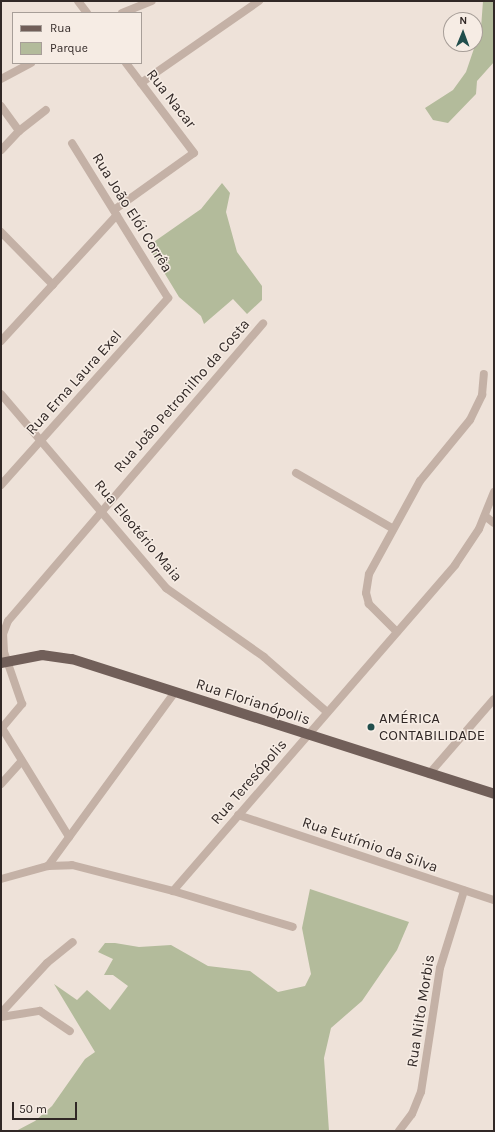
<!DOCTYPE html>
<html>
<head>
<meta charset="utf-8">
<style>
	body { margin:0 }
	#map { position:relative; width:495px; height:1132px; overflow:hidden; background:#eee2d9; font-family:Karla,sans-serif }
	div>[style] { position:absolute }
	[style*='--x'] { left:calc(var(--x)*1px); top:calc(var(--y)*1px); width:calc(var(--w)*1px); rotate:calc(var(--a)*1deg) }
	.green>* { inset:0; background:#b3bb9b }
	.minor>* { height:8px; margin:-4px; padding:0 4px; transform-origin:4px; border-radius:4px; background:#c4b1a6 }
	.major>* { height:10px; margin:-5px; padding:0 5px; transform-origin:5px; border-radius:5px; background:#715f59 }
	.dots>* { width:11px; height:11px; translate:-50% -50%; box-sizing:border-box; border:2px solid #f6ece4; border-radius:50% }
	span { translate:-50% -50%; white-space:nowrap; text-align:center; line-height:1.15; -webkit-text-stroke:3px #f6ece4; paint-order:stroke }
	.street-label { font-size:15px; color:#312826 }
	.poi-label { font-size:15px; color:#312826 }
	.left { translate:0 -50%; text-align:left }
	.frame { position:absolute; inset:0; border:2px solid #312826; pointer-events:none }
	.legend { position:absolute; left:12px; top:12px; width:130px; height:52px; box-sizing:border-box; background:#f6ece4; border:1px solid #a79e98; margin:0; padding:5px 7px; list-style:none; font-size:12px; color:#312826 }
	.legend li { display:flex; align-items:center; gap:8px; height:20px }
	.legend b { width:20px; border:1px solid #a79e98 }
	.north { position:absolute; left:443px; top:12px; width:40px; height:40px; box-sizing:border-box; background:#f6ece4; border:1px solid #a79e98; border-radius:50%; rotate:1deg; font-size:11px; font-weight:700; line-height:16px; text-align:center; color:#312826 }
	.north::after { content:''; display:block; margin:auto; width:14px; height:18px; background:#214e4c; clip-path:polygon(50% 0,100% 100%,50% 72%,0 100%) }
	.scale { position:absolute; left:12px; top:1102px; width:65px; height:18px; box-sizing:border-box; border:2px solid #312826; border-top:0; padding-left:5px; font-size:12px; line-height:14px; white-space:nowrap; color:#312826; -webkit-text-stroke:3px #f6ece4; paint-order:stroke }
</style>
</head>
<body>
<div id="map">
	<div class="green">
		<i style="clip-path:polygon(483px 1px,494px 1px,494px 62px,477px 81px,476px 94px,448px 123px,433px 120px,425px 108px,453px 90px,466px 72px,481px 28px)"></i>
		<i style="clip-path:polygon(222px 183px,230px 193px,226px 212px,237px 252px,262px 286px,262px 300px,247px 314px,233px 299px,204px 324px,201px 316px,179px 297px,148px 246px,201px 209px)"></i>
		<i style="clip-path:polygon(310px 889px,409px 922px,397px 950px,362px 1001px,331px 1028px,324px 1058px,329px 1131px,16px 1131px,35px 1121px,52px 1106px,85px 1059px,95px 1052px,54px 984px,77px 1000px,87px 990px,110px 1010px,128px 986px,113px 975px,104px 975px,113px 959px,98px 952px,105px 943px,115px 943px,139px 947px,171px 945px,208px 966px,250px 971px,278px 992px,305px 986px,311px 974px,302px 928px)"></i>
	</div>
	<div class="minor">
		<i style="--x:78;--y:1;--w:15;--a:53"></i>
		<i style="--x:122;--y:13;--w:32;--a:-22"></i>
		<i style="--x:1;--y:79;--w:34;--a:-28"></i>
		<i style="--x:141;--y:83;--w:144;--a:-34.8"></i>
		<i style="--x:1;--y:106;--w:31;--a:54"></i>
		<i style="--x:19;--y:131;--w:26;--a:133"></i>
		<i style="--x:19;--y:131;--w:34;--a:-38"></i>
		<i style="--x:114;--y:210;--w:98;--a:-35.5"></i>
		<i style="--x:194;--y:153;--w:113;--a:-127.1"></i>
		<i style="--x:1;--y:232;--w:74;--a:45.5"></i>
		<i style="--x:1;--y:341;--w:171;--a:-47.4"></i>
		<i style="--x:1;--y:394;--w:255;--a:49.6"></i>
		<i style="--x:166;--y:588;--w:120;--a:35.1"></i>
		<i style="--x:264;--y:657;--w:84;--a:41.1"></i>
		<i style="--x:296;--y:473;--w:111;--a:29.8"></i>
		<i style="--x:1;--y:485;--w:251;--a:-48.2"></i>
		<i style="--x:168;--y:298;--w:182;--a:-121.8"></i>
		<i style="--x:485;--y:516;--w:11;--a:38"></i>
		<i style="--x:397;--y:632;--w:40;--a:-135"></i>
		<i style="--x:369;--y:604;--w:11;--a:-105"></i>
		<i style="--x:366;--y:593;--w:19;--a:-81"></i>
		<i style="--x:369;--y:574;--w:106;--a:-61.3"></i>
		<i style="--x:420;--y:481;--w:79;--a:-50.7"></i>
		<i style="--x:470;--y:420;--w:28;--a:-64"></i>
		<i style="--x:482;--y:395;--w:21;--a:-85"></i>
		<i style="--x:2;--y:728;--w:128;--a:58.4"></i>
		<i style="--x:1;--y:729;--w:33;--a:-50"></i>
		<i style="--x:22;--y:704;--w:55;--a:-109.1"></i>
		<i style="--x:4;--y:652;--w:18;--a:-93"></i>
		<i style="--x:3;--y:634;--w:14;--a:-69"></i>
		<i style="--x:8;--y:621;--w:392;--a:-49.4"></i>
		<i style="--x:429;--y:774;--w:99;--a:-49.1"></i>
		<i style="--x:1;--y:784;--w:31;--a:-48"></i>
		<i style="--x:238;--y:815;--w:270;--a:18.4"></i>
		<i style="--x:48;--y:866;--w:215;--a:-53.9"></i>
		<i style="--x:1;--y:879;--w:49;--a:-15.5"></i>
		<i style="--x:48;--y:866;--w:24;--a:-2"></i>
		<i style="--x:72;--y:865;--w:104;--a:14.4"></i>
		<i style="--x:173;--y:891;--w:431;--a:-49.1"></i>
		<i style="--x:455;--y:565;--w:43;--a:-56.3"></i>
		<i style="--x:479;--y:529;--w:40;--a:-68"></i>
		<i style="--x:173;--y:891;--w:125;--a:16.7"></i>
		<i style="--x:1;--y:1013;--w:68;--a:-47.4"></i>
		<i style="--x:47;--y:963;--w:33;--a:-39"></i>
		<i style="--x:1;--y:1017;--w:39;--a:-9"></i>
		<i style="--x:40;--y:1011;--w:36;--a:34"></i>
		<i style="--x:399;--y:1131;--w:21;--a:-53"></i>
		<i style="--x:412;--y:1114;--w:24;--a:-68"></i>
		<i style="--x:421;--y:1092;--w:125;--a:-81.3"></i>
		<i style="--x:440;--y:968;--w:81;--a:-72.7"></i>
	</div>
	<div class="major">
		<i style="--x:1;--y:663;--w:42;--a:-11"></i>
		<i style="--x:42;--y:655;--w:30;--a:8"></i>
		<i style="--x:72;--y:659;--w:443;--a:17.7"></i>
	</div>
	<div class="dots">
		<i style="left:371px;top:727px;background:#214e4c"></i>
	</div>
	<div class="street-label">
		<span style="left:171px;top:99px;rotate:52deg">Rua Nacar</span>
		<span style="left:132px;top:213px;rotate:58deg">Rua João Elói Corrêa</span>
		<span style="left:74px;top:383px;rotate:-48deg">Rua Erna Laura Exel</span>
		<span style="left:182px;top:396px;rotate:-49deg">Rua João Petronilho da Costa</span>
		<span style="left:138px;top:531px;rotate:50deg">Rua Eleotério Maia</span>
		<span style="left:253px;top:702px;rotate:18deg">Rua Florianópolis</span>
		<span style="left:249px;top:782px;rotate:-49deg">Rua Teresópolis</span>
		<span style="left:370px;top:845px;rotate:19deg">Rua Eutímio da Silva</span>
		<span style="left:421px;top:1011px;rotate:-81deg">Rua Nilto Morbis</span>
	</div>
	<div class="poi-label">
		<span class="left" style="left:379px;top:727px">AMÉRICA<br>CONTABILIDADE</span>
	</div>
	<div class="frame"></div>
	<ul class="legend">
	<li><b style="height:5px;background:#715f59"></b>Rua</li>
	<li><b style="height:11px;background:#b3bb9b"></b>Parque</li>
	</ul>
	<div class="north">N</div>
	<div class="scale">50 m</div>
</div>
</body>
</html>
